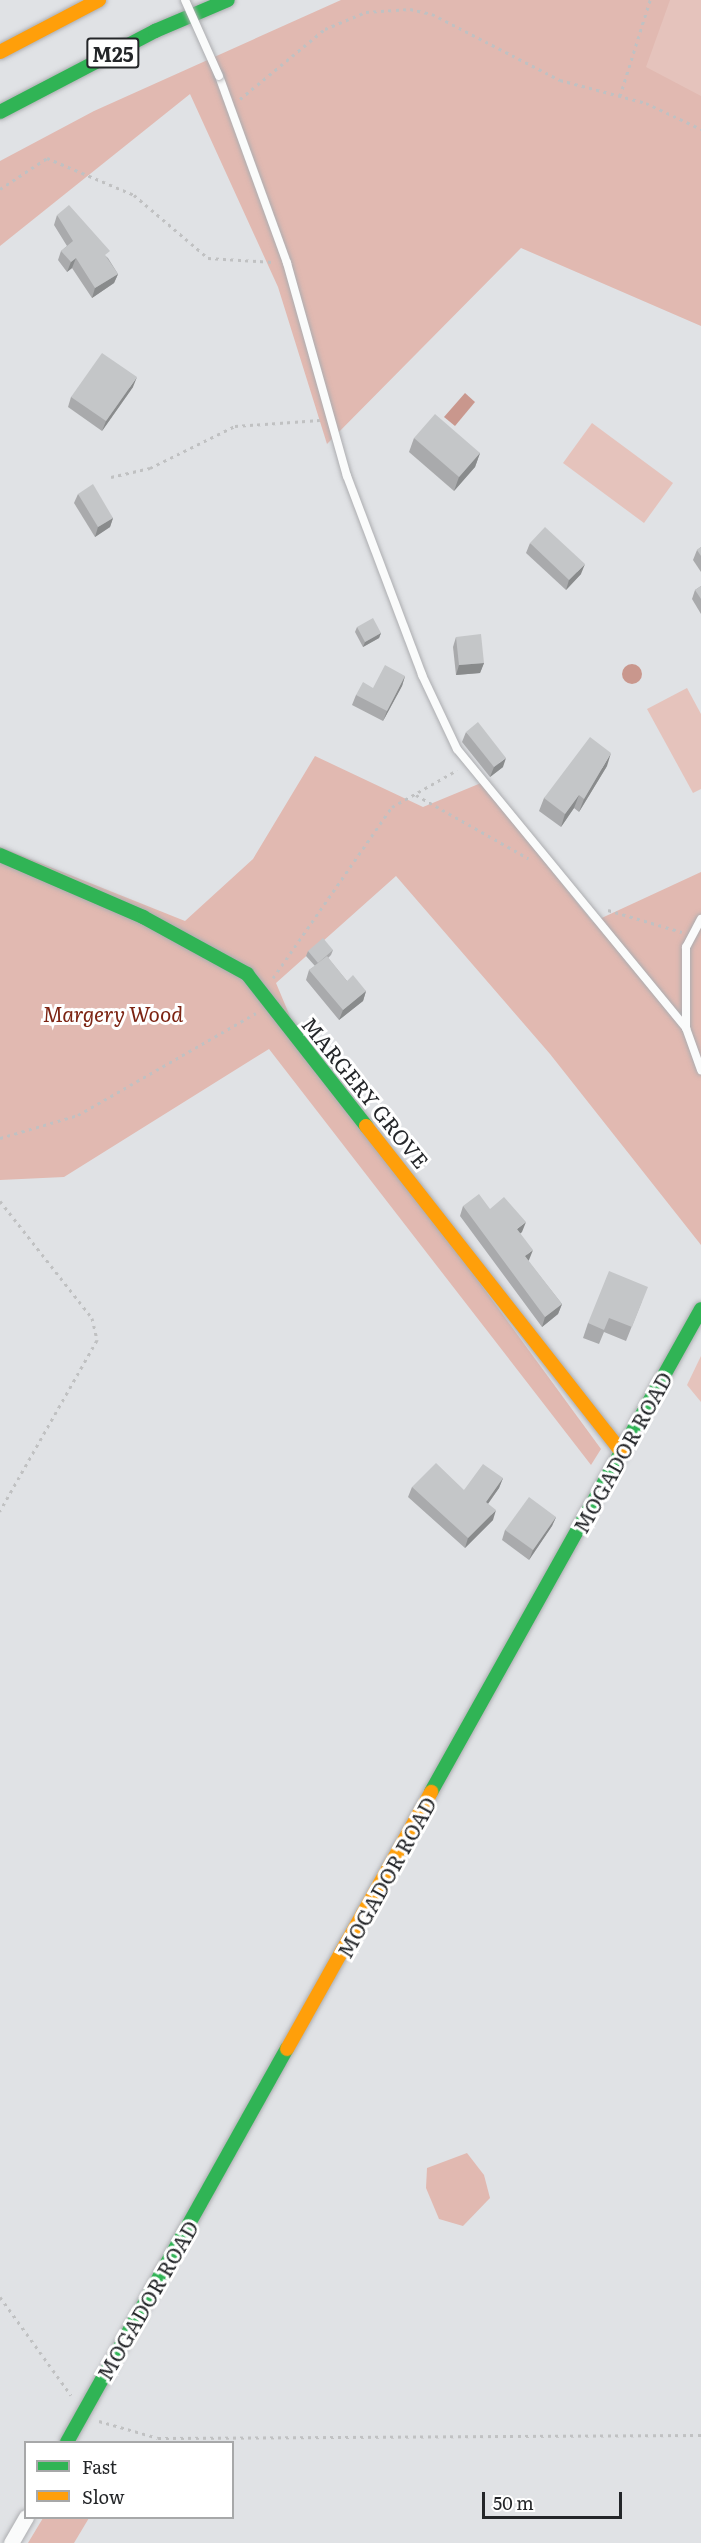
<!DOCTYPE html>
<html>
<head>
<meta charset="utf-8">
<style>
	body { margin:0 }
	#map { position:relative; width:701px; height:2543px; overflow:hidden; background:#e0e2e5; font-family:Literata,serif }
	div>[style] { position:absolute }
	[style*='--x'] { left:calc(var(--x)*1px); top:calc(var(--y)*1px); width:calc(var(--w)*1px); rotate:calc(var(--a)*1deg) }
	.green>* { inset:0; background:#e5c3bc }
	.forest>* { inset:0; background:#e1b9b1 }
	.water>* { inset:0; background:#c9978d }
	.round { border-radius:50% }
	.path>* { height:3px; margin-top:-1.5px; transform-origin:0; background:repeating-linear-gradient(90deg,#c0c1c2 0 3px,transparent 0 7.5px) }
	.roads { filter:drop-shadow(0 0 2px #acadb0) drop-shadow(0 0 2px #acadb0) }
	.lane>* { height:8px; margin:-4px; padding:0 4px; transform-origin:4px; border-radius:4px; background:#fafbfb }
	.street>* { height:15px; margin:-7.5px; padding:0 7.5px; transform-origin:7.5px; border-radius:7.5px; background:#fafbfb }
	.fast>* { height:14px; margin:-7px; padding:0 7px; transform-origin:7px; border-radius:7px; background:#30b455 }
	.slow>* { height:14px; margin:-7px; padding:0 7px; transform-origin:7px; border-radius:7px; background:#ff9f0a }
	.bridges { filter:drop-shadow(0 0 2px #acadb0) drop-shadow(0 0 2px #acadb0) }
	.lane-bridge>* { height:8px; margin:-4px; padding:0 4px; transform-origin:4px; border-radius:4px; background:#fafbfb }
	.wall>* { inset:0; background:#a9aaac }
	.shaded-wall>* { inset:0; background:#898b8c }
	.building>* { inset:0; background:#c4c6c8 }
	span { translate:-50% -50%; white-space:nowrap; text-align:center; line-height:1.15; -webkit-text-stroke:6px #fff; paint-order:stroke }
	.shield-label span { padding:2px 4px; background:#fff; border:2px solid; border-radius:4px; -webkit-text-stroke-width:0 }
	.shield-label { font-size:20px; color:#242629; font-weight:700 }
	.park-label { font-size:21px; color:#7c2413; font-style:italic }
	.street-label { font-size:21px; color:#242629 }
	.legend { position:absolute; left:24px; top:2441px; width:210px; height:78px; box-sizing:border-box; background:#fff; border:2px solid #a7a8a9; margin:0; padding:8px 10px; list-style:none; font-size:18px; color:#242629 }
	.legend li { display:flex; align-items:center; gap:12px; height:30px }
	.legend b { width:30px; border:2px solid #a7a8a9 }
	.scale { position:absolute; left:482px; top:2492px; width:140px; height:27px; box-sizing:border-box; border:3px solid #242629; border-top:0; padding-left:8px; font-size:18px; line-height:21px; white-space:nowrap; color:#242629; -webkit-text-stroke:4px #fff; paint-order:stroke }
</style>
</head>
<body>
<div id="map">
	<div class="green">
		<i style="clip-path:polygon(660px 0,701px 0,701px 126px,627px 92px)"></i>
		<i style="clip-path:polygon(592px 423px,673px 483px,644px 523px,563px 463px)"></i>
		<i style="clip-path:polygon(687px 688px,701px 714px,701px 789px,693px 793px,647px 709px)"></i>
		<i style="clip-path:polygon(701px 1356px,701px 1402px,687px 1385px)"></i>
	</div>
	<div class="forest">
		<i style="clip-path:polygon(341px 0,670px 0,646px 67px,701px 96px,701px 326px,521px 248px,327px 444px,278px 287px,190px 94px,0 246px,0 161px,94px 111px)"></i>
		<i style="clip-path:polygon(315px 756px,423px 807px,481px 783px,593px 922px,701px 872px,701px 1245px,550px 1054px,396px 876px,276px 983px,297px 1033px,601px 1449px,591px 1465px,269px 1049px,64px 1177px,0 1180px,0 847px,185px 921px,253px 859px)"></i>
		<i style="clip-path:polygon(467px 2153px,484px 2175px,490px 2198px,463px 2226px,439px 2219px,426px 2188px,427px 2168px)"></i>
		<i style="clip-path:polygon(43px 2518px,89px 2518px,74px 2543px,28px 2543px)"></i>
	</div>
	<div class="water">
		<i style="clip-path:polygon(465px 393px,475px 402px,455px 426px,444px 417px)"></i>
		<i class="round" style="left:622px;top:664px;width:20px;height:20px"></i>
	</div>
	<div class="path">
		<i style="--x:620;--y:96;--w:101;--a:-72.6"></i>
		<i style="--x:240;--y:99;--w:110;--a:-39.5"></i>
		<i style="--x:325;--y:29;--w:44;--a:-22.5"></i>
		<i style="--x:366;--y:12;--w:44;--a:-3.9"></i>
		<i style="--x:410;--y:9;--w:23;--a:13"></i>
		<i style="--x:432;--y:14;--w:144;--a:27.3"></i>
		<i style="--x:560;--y:80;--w:89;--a:15"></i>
		<i style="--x:646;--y:103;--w:61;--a:25.3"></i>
		<i style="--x:0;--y:189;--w:56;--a:-33.4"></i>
		<i style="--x:47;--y:158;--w:95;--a:23"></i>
		<i style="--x:134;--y:195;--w:97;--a:40.4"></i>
		<i style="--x:208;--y:258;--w:65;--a:3.5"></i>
		<i style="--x:111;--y:477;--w:40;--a:-13"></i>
		<i style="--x:150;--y:468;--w:95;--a:-26.3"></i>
		<i style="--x:235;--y:426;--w:85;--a:-4"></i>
		<i style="--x:416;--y:795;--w:129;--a:29.4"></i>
		<i style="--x:608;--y:910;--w:77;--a:16.6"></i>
		<i style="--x:273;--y:978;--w:208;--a:-55.2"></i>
		<i style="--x:392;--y:807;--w:75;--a:-29.6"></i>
		<i style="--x:0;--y:1138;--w:81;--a:-16.4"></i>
		<i style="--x:78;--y:1115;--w:205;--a:-29.8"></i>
		<i style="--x:0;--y:1201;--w:149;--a:51.8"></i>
		<i style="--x:92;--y:1318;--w:23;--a:77"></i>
		<i style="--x:97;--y:1340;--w:197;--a:119.6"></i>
		<i style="--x:0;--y:2297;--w:121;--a:54.1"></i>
		<i style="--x:99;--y:2421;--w:61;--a:16.1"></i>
		<i style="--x:158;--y:2438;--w:543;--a:-0.32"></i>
	</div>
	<div class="roads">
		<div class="lane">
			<i style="--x:219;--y:76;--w:199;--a:70"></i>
			<i style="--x:287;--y:263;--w:221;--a:74.3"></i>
			<i style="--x:347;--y:476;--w:213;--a:69.3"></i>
			<i style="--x:422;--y:675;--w:82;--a:64.7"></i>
			<i style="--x:457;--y:749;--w:361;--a:50.6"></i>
			<i style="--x:701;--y:919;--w:32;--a:118"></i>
			<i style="--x:686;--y:947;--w:81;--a:90"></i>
			<i style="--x:686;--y:1028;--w:45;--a:70.3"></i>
		</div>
		<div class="street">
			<i style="--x:11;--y:2543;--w:30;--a:-60"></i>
		</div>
		<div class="fast">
			<i style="--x:0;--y:112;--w:175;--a:-27.6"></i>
			<i style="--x:155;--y:31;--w:79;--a:-23"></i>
			<i style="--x:0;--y:855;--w:156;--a:23.4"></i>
			<i style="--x:143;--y:917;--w:119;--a:28.7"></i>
			<i style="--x:247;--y:974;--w:193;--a:51.9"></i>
			<i style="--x:431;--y:1792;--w:553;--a:-60.79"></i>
			<i style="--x:67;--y:2442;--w:450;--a:-60.8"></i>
		</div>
		<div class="slow">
			<i style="--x:0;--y:52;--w:112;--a:-27.7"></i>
			<i style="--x:366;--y:1126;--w:415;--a:51.9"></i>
			<i style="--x:287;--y:2049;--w:295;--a:-60.7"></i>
		</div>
	</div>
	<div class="bridges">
		<div class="lane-bridge">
			<i style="--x:185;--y:0;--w:83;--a:65.9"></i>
		</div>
	</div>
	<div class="wall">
		<i style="clip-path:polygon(57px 215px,108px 258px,118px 274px,114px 283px,92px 298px,72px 268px,67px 272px,58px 260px,61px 251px,67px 246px,54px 225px)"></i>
		<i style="clip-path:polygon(133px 387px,102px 431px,68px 407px,71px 397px)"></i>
		<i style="clip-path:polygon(414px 438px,480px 453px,475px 467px,454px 491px,409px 452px)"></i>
		<i style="clip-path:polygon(78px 494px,113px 518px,110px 527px,95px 537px,74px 503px)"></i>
		<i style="clip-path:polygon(530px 543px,581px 574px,566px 590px,526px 553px)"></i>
		<i style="clip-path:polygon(701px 547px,701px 572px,693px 560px,697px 550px)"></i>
		<i style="clip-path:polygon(701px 586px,701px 614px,692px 599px,695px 590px)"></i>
		<i style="clip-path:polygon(357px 627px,381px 633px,379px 638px,363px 647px,355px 632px)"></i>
		<i style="clip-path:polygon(456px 637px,484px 663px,480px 673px,456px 675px,453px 647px)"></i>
		<i style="clip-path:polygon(405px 676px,402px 686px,383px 721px,352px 705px,356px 695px)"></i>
		<i style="clip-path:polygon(466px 732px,503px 767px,490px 777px,462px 742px)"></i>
		<i style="clip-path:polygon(607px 766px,579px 812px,574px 808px,561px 827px,539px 811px,544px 798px)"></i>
		<i style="clip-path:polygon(333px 950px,331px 955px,328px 958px,347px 981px,366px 991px,363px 1001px,339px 1020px,306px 980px,309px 970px,315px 966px,306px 956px,308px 951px)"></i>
		<i style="clip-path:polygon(463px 1206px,490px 1209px,522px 1232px,520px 1233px,529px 1260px,528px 1261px,562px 1304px,558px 1314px,542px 1327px,460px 1216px)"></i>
		<i style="clip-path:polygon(642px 1301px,626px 1341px,604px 1332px,599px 1344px,583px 1338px,588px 1323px)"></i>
		<i style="clip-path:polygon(503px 1478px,499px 1488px,488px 1504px,493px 1520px,465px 1548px,408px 1497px,412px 1487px,464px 1490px)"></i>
		<i style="clip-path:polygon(556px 1517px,552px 1526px,529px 1560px,502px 1540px,505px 1530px)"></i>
	</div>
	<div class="shaded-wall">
		<i style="clip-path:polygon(76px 258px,72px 268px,67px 272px,71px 262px)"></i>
		<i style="clip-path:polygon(118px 274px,114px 283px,92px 298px,95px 288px)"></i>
		<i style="clip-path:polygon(137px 377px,133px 387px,102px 431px,106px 421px)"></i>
		<i style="clip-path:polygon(480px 453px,475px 467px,454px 491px,459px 477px)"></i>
		<i style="clip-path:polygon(113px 518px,110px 527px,95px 537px,98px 527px)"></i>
		<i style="clip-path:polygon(585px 564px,581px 574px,566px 590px,569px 580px)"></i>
		<i style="clip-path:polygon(381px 633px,379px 638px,363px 647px,365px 642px)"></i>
		<i style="clip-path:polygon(484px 663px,480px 673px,456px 675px,459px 665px)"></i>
		<i style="clip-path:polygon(405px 676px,402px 686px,383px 721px,387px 711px)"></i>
		<i style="clip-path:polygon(611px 753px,607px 766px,579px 812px,584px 799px)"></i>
		<i style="clip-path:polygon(506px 758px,503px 767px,490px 777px,494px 767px)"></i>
		<i style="clip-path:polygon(579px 795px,574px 808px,561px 827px,565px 814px)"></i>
		<i style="clip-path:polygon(366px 991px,363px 1001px,339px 1020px,343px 1010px)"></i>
		<i style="clip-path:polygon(526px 1222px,522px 1232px,513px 1239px,517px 1229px)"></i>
		<i style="clip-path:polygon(533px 1250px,529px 1260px,521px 1266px,525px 1256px)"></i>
		<i style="clip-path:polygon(562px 1304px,558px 1314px,542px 1327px,545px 1317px)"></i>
		<i style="clip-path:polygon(503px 1478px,499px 1488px,482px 1512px,486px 1502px)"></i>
		<i style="clip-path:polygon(496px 1510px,493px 1520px,465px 1548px,468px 1538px)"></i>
		<i style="clip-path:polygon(556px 1517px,552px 1526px,529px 1560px,533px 1550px)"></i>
	</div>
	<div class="building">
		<i style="clip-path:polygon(69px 205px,110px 251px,105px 255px,118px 274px,95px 288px,76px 258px,71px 262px,61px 251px,73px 241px,57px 215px)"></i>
		<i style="clip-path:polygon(102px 353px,137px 377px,106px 421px,71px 397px)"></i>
		<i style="clip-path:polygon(435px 414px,480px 453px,459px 477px,414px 438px)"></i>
		<i style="clip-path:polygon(93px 484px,113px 518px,98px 527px,78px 494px)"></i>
		<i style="clip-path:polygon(545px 527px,585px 564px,569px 580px,530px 543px)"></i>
		<i style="clip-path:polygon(701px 547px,701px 556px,697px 550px)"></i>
		<i style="clip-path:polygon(701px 586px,701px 599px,695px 590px)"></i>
		<i style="clip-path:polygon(373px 618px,381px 633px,365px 642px,357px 627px)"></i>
		<i style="clip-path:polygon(481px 634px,484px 663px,459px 665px,456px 637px)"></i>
		<i style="clip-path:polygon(385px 665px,405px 676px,387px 711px,356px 695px,363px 682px,373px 688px)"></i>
		<i style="clip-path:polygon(478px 722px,506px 758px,494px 767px,466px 732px)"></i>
		<i style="clip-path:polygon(590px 737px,611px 753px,584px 799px,579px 795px,565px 814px,544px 798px)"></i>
		<i style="clip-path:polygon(323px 938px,333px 950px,318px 963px,308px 951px)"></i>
		<i style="clip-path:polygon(327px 956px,347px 981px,353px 975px,366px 991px,343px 1010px,309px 970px)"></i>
		<i style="clip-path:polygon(479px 1194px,490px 1209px,504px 1197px,526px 1222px,517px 1229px,533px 1250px,525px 1256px,562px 1304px,545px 1317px,463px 1206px)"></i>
		<i style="clip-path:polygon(609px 1271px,648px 1287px,632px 1327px,609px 1318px,604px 1330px,588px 1323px)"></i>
		<i style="clip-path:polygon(436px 1463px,464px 1490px,483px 1464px,503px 1478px,486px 1502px,496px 1510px,468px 1538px,412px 1487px)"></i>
		<i style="clip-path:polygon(529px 1497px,556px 1517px,533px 1550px,505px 1530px)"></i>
	</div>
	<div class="shield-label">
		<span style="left:113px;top:53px">M25</span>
	</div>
	<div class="park-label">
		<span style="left:113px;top:1013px">Margery Wood</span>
	</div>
	<div class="street-label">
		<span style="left:366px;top:1092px;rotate:51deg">MARGERY GROVE</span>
		<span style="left:622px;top:1452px;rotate:-61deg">MOGADOR ROAD</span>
		<span style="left:386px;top:1877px;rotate:-61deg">MOGADOR ROAD</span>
		<span style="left:147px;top:2300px;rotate:-60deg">MOGADOR ROAD</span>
	</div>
	<ul class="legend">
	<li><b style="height:8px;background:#30b455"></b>Fast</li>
	<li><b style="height:8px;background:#ff9f0a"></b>Slow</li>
	</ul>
	<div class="scale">50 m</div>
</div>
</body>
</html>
